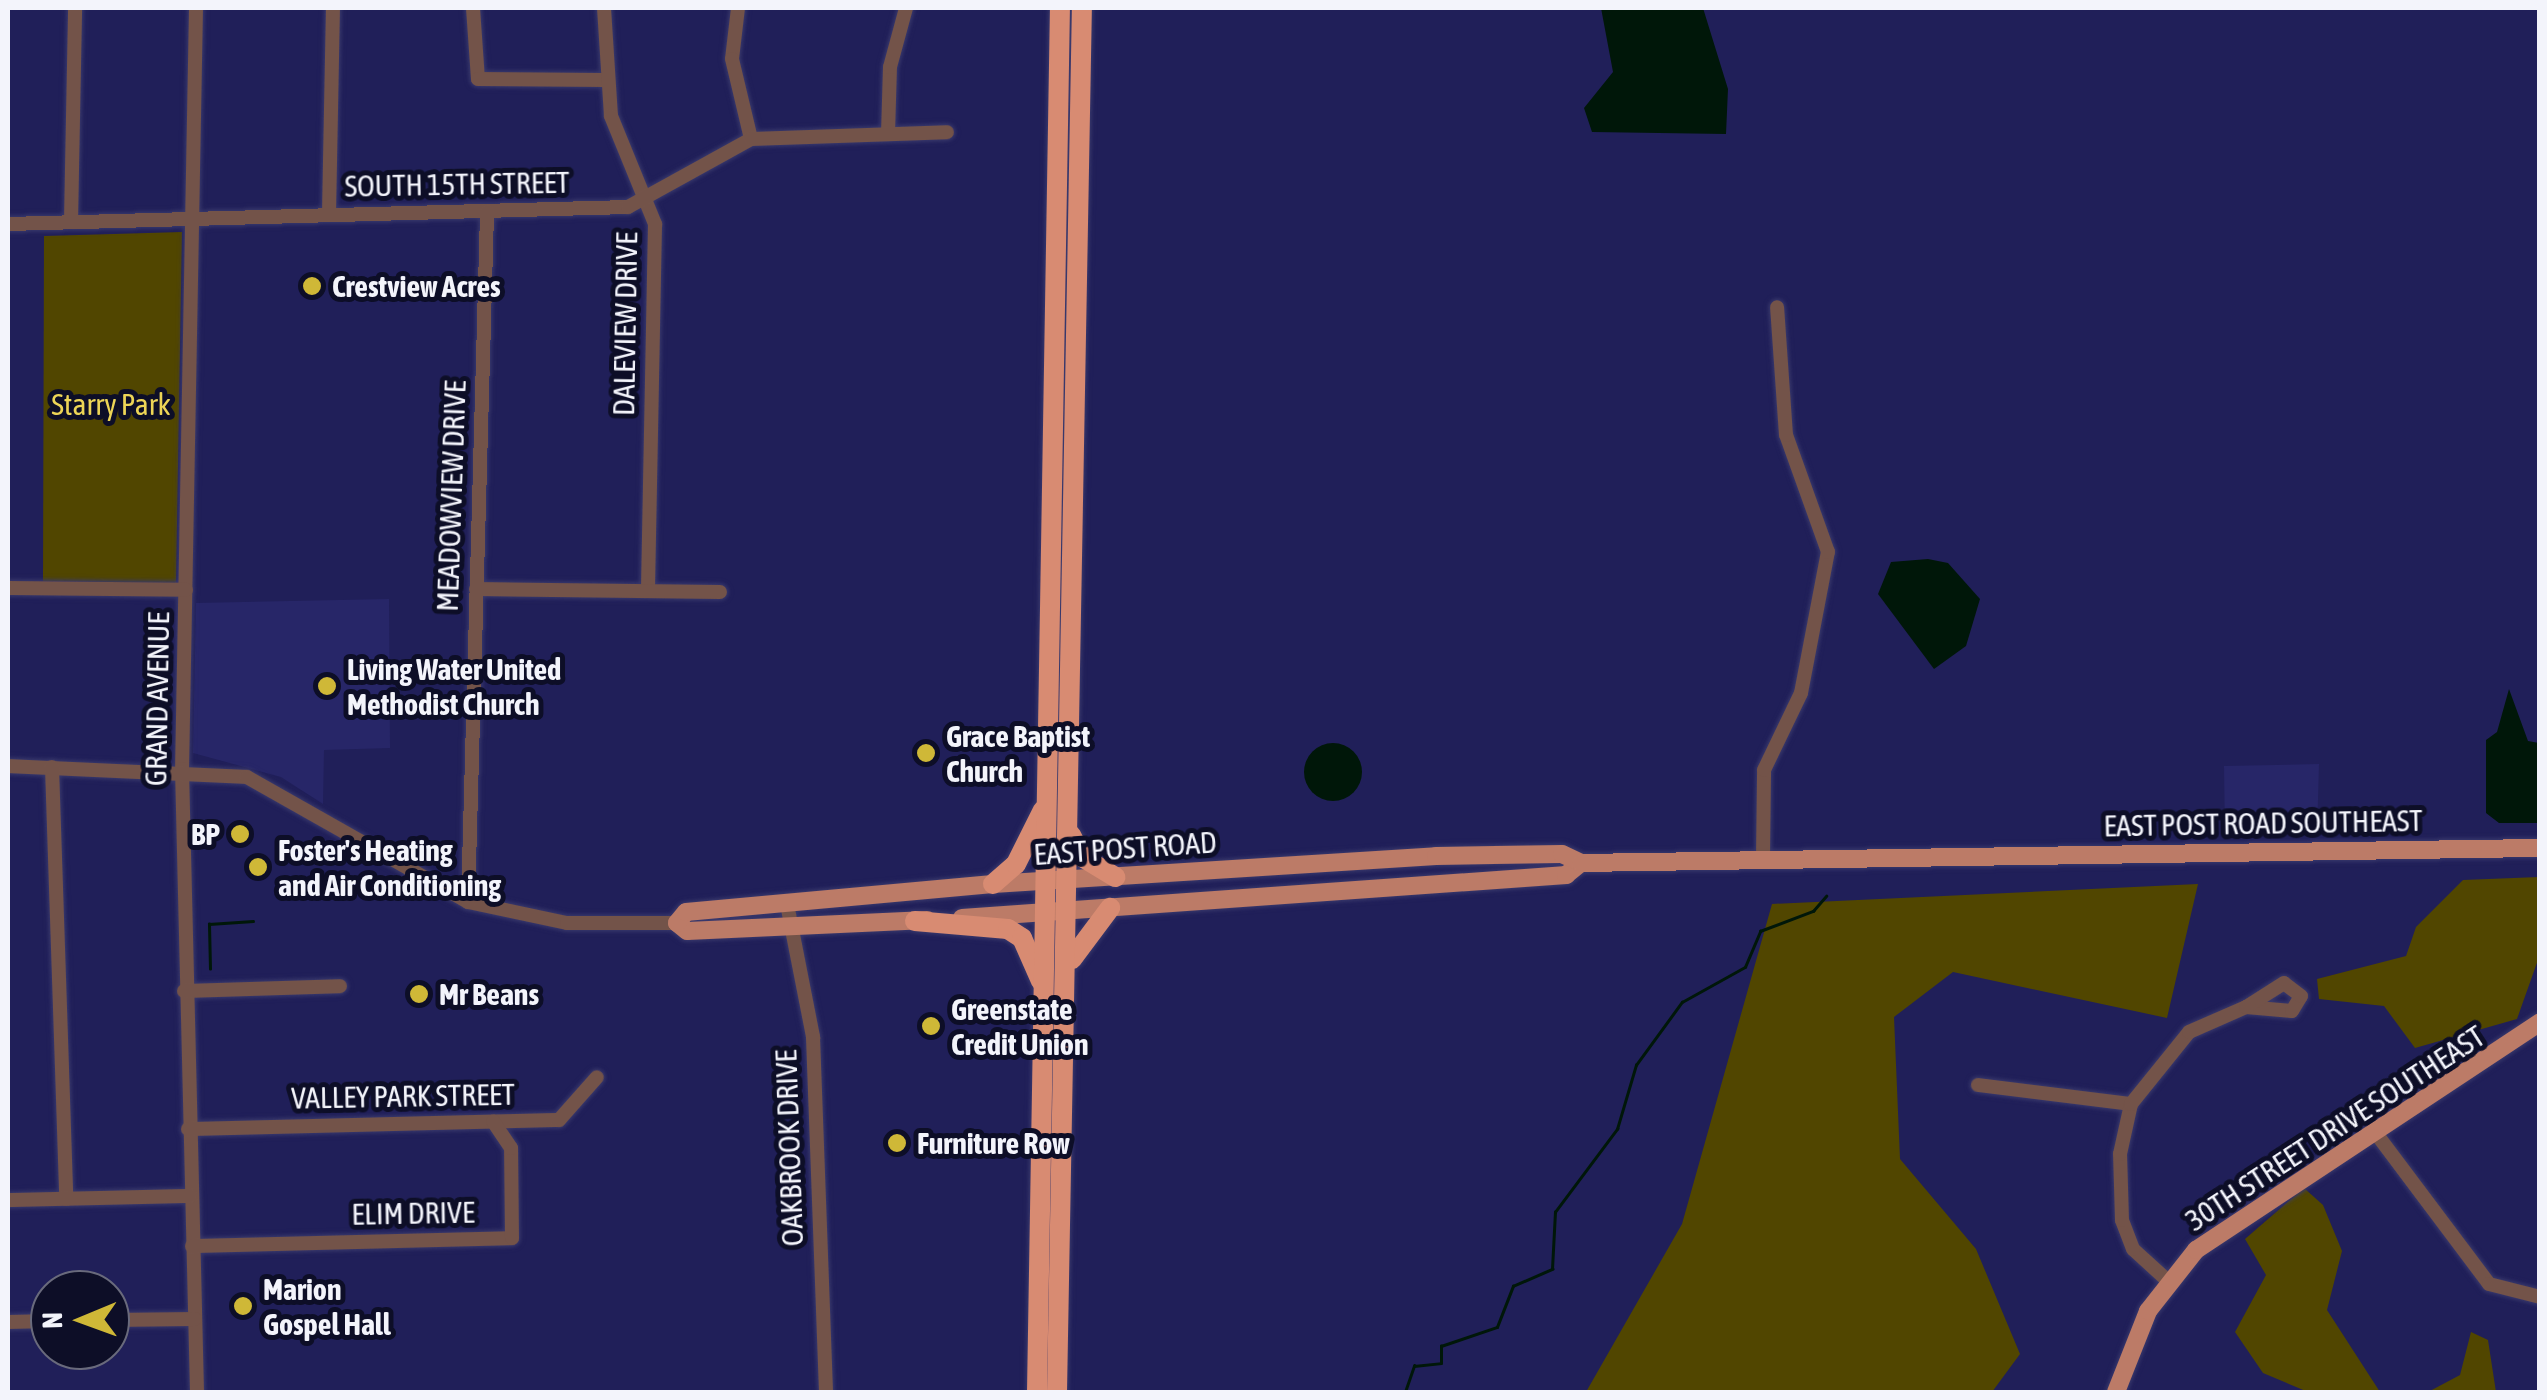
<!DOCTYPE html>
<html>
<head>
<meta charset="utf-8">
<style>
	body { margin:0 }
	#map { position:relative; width:2547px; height:1400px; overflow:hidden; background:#201f59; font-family:"Asap Condensed",sans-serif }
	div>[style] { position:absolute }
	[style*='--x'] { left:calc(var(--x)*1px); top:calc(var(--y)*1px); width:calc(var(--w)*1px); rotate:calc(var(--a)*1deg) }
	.built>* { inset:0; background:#272668 }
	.green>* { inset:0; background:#514600 }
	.water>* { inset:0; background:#001709 }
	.round { border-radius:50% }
	.stream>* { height:2.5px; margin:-1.25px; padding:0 1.25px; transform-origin:1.25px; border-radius:1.25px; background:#001709 }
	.roads { filter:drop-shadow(0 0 2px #39396c) drop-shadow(0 0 2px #39396c) }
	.minor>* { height:14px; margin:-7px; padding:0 7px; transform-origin:7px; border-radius:7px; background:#735349 }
	.major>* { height:18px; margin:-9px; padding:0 9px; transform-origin:9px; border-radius:9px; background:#bc7b67 }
	.highway>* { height:20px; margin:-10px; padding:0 10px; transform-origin:10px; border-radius:10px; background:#d88b72 }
	.dots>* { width:28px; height:28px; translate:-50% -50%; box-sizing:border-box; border:5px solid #0d0e27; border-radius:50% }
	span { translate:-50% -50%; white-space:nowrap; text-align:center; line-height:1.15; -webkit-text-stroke:10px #0d0e27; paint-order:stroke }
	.street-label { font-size:30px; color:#f3f4fb }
	.poi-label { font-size:30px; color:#f3f4fb; font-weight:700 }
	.left { translate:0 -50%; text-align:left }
	.right { translate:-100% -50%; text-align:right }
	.park-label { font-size:30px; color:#edd556 }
	.frame { position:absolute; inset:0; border:10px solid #f3f4fb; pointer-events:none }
	.north { position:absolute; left:30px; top:1270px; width:100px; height:100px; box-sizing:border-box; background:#0d0e27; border:2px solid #696a7c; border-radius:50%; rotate:269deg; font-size:28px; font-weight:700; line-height:40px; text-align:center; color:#f3f4fb }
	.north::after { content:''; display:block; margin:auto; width:35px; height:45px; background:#cfb837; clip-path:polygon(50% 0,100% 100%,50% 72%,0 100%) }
</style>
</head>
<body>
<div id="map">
	<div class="built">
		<i style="clip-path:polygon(389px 599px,390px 748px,324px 750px,323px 804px,281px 777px,193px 753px,196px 603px)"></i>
		<i style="clip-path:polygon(2319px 764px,2317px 834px,2225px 834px,2224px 766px)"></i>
	</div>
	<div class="green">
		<i style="clip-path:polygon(182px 232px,176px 583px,43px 581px,44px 236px)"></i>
		<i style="clip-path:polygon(2539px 877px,2539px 957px,2517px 1019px,2415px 1048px,2384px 1006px,2319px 999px,2317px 979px,2406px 956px,2416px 927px,2463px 880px)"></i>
		<i style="clip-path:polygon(2198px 884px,2167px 1018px,1953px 972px,1894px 1017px,1900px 1159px,1976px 1249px,2020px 1354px,1992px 1392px,1586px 1392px,1682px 1224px,1772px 904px)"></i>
		<i style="clip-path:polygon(2304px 1188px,2323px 1205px,2342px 1251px,2327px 1310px,2380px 1392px,2308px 1392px,2263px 1373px,2235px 1332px,2266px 1275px,2245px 1239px)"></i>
		<i style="clip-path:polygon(2471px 1332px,2488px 1340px,2496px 1392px,2428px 1392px,2460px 1375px)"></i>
	</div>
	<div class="water">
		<i style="clip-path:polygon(1601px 8px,1703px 8px,1728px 89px,1726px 134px,1592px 132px,1584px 108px,1613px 72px)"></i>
		<i style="clip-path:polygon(1928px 559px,1948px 563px,1980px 599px,1966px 646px,1934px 669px,1878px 594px,1891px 562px)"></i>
		<i style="clip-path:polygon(2509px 689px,2528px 741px,2539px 743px,2539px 823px,2499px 823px,2486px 813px,2486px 740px,2497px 732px)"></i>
		<i class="round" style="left:1304px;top:743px;width:58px;height:58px"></i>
	</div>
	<div class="stream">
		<i style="--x:210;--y:969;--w:45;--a:-91.3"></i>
		<i style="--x:209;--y:924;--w:44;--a:-3.9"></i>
		<i style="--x:1405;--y:1392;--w:28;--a:-71"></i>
		<i style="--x:1414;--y:1366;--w:27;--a:-6"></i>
		<i style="--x:1441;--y:1363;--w:17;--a:-90"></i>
		<i style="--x:1441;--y:1346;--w:59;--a:-18.7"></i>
		<i style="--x:1497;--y:1327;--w:44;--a:-68.7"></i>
		<i style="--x:1513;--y:1286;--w:43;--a:-23.6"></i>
		<i style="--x:1552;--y:1269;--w:57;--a:-87"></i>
		<i style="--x:1555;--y:1212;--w:104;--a:-53.2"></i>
		<i style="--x:1617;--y:1129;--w:67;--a:-73.5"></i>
		<i style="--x:1636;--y:1065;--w:78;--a:-53.9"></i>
		<i style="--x:1682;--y:1002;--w:72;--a:-29.1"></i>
		<i style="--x:1745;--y:967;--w:39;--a:-67"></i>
		<i style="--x:1760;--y:931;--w:57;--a:-20.7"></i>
		<i style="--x:1813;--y:911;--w:20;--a:-49"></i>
	</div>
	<div class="roads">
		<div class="minor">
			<i style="--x:196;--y:8;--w:761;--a:91.05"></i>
			<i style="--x:182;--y:769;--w:623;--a:88.62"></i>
			<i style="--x:473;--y:8;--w:71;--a:86"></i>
			<i style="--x:478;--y:79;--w:127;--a:0.5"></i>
			<i style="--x:604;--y:8;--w:108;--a:86.3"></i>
			<i style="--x:611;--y:116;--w:117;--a:67.8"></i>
			<i style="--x:655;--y:224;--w:367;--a:91.1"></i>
			<i style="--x:738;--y:8;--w:51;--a:96.7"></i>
			<i style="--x:732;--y:59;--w:82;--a:76.6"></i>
			<i style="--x:888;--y:134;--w:67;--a:-88.3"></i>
			<i style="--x:890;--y:67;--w:61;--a:-74.8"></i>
			<i style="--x:329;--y:214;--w:206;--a:-88.9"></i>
			<i style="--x:71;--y:222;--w:214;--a:-88.9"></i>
			<i style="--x:8;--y:224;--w:620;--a:-1.57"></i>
			<i style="--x:628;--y:207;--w:141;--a:-28.9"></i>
			<i style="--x:751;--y:139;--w:196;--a:-2"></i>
			<i style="--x:8;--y:588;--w:178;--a:0.6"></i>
			<i style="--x:476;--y:589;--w:244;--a:0.7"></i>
			<i style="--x:8;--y:766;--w:239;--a:2.6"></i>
			<i style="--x:247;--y:777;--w:254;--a:29.5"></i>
			<i style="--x:468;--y:902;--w:101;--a:12"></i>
			<i style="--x:567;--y:923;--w:110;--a:0"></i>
			<i style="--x:52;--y:767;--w:432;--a:88.1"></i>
			<i style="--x:1763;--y:858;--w:88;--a:-89.3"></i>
			<i style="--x:1764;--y:770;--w:85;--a:-64.3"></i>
			<i style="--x:1801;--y:693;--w:144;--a:-79.2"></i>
			<i style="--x:1828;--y:552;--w:124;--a:-109.7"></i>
			<i style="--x:1786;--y:435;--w:128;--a:-94"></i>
			<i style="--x:468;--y:902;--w:691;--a:-88.42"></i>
			<i style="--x:787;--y:904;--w:136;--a:78.9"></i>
			<i style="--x:813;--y:1037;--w:355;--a:87.9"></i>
			<i style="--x:184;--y:991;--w:156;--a:-1.8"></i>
			<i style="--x:1978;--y:1085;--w:154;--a:7.1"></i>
			<i style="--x:188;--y:1129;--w:371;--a:-1.4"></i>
			<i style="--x:559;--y:1120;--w:57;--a:-48.5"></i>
			<i style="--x:2375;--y:1132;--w:190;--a:53.1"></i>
			<i style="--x:2489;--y:1284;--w:53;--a:14.3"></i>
			<i style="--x:8;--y:1200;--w:182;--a:-1.3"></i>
			<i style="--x:192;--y:1246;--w:320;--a:-1.4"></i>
			<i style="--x:512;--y:1238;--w:90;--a:-90.6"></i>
			<i style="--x:511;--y:1148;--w:32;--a:-124"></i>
			<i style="--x:2168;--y:1281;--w:47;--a:-137.6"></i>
			<i style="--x:2133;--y:1249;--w:31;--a:-111"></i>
			<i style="--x:2122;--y:1220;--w:66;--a:-91.7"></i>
			<i style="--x:2120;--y:1154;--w:51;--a:-77.6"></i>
			<i style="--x:2131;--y:1104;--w:92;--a:-51.1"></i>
			<i style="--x:2189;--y:1032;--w:62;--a:-23.7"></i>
			<i style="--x:2246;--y:1007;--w:46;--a:5"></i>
			<i style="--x:2292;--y:1011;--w:17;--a:-59"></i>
			<i style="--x:2301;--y:996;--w:21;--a:-143"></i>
			<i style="--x:2284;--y:983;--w:45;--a:147.7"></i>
			<i style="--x:110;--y:1320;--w:85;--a:-0.7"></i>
			<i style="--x:8;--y:1322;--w:42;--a:-1.4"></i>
		</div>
		<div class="major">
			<i style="--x:962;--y:918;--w:606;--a:-4.07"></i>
			<i style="--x:1566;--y:875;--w:19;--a:-39"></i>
			<i style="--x:927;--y:920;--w:240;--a:177.4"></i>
			<i style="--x:687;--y:931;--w:13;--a:-141"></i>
			<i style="--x:677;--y:923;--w:14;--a:-51"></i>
			<i style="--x:686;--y:912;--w:308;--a:-5.2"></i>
			<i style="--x:993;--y:884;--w:444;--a:-3.6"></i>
			<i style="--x:1436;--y:856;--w:126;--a:-0.9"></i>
			<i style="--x:1562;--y:854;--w:21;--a:25"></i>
			<i style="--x:1581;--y:863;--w:959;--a:-0.9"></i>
			<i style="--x:2116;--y:1392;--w:87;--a:-68.4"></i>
			<i style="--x:2148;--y:1311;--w:78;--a:-51.8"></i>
			<i style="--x:2196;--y:1250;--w:413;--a:-33.5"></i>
		</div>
		<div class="highway">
			<i style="--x:1071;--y:835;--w:25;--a:63"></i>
			<i style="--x:1082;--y:857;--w:39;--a:31"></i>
			<i style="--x:993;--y:884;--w:30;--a:-41"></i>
			<i style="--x:1016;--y:864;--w:60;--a:-63.4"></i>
			<i style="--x:915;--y:921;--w:93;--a:4.9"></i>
			<i style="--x:1008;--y:929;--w:17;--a:33"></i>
			<i style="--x:1022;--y:938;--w:47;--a:66.2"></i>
			<i style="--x:1072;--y:959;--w:64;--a:-53.3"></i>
			<i style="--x:1037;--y:1392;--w:1384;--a:-89.05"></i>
			<i style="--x:1057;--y:1392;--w:1384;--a:-88.97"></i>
		</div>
	</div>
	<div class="dots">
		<i style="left:312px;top:286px;background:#cfb837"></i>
		<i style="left:327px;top:686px;background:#cfb837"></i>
		<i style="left:926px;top:753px;background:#cfb837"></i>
		<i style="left:240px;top:834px;background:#cfb837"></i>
		<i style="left:258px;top:867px;background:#cfb837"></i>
		<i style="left:419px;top:994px;background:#cfb837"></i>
		<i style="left:931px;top:1026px;background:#cfb837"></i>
		<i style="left:897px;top:1143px;background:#cfb837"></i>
		<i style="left:243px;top:1306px;background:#cfb837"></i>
	</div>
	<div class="street-label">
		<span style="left:457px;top:184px;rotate:-1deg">SOUTH 15TH STREET</span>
		<span style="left:625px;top:324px;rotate:-89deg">DALEVIEW DRIVE</span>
		<span style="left:451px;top:496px;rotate:-88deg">MEADOWVIEW DRIVE</span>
		<span style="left:157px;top:699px;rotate:-89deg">GRAND AVENUE</span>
		<span style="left:2263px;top:823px;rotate:-1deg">EAST POST ROAD SOUTHEAST</span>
		<span style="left:1125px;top:848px;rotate:-4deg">EAST POST ROAD</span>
		<span style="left:403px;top:1096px;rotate:-1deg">VALLEY PARK STREET</span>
		<span style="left:2335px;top:1128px;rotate:-33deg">30TH STREET DRIVE SOUTHEAST</span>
		<span style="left:789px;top:1148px;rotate:-92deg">OAKBROOK DRIVE</span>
		<span style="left:413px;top:1213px;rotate:-1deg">ELIM DRIVE</span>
	</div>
	<div class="poi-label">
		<span class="left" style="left:332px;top:286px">Crestview Acres</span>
		<span class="left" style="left:347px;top:686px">Living Water United<br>Methodist Church</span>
		<span class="left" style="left:946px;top:753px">Grace Baptist<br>Church</span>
		<span class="right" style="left:220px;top:834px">BP</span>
		<span class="left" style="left:278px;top:867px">Foster's Heating<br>and Air Conditioning</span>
		<span class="left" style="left:439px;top:994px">Mr Beans</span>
		<span class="left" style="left:951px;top:1026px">Greenstate<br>Credit Union</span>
		<span class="left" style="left:917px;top:1143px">Furniture Row</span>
		<span class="left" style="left:263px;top:1306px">Marion<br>Gospel Hall</span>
	</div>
	<div class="park-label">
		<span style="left:111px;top:404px">Starry Park</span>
	</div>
	<div class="frame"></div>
	<div class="north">N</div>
</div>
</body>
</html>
